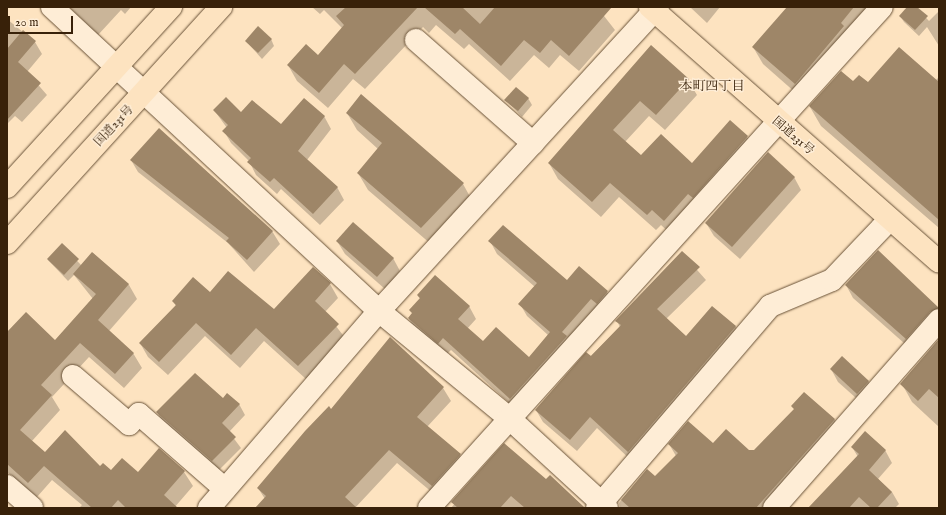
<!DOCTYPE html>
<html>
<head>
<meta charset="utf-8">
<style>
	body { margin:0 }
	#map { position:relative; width:946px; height:515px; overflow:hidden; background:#fde3c0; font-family:"IM FELL English","Noto Serif JP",serif }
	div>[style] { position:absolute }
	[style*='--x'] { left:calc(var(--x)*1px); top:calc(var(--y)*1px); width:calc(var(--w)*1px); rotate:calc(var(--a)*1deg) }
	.shadow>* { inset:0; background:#0003 }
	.building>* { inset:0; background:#9e8668 }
	.roads { filter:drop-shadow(0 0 1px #695237) drop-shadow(0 0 1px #695237) }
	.minor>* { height:22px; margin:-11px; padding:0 11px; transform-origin:11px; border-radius:11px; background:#feedd6 }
	.highway>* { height:22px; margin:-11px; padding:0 11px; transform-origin:11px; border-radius:11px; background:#fde3c0 }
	span { translate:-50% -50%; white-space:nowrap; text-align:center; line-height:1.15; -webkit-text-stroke:3px #feedd6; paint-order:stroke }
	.street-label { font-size:12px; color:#382109 }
	.neighbourhood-label { font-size:13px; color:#382109 }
	.frame { position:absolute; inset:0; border:8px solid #382109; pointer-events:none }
	.scale { position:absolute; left:8px; top:16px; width:65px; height:18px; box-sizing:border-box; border:2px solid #382109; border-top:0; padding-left:5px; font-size:12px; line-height:14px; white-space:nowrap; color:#382109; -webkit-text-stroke:3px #feedd6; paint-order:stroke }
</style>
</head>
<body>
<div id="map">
	<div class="shadow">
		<i style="clip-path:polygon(69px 7px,131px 7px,125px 14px,121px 10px,98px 35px)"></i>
		<i style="clip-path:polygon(312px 7px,597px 7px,615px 30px,579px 71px,560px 55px,549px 68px,534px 55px,510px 81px,469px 44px,464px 49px,436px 25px,429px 33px,423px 27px,365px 89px,353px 79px,328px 108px,297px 81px,288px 65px,319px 57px,343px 29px,324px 10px,320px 14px)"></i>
		<i style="clip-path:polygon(690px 7px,720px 7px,707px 23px)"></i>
		<i style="clip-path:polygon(789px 7px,878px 7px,805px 101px,763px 64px,753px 47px)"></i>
		<i style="clip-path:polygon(908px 7px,916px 7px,929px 21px,939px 11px,939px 46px,927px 27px,919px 36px,904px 22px,900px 16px)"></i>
		<i style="clip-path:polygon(7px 19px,35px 42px,42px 54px,27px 72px,47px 95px,22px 122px,15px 116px,7px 124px)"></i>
		<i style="clip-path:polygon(271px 39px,274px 46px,262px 59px,246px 41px)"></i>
		<i style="clip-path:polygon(651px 47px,688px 80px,697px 95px,665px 130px,649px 116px,625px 142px,641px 156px,692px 164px,730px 122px,747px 137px,756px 152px,673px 236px,661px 225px,656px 230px,619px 197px,601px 217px,558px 179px,549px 163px)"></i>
		<i style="clip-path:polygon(939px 77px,939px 228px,821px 126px,810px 107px,853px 83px,936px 80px)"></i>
		<i style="clip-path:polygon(528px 98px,532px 105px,522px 117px,506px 100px)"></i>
		<i style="clip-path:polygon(214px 110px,282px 126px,324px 116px,331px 129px,307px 160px,337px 187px,344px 200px,320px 225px,281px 189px,277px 194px,256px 175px,249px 161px,231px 143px,224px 131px,227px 128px)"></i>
		<i style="clip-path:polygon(347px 113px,463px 184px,473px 202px,432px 245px,368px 190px,358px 173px,378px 149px,357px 130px)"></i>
		<i style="clip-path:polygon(131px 160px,272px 231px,280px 244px,254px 272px,228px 243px,138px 172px)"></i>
		<i style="clip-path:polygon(794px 177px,801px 190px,740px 259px,714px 236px,706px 223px)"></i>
		<i style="clip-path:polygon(337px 241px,393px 258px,400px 271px,385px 289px,345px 254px)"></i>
		<i style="clip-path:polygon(490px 241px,567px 282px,580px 268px,607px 292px,615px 304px,518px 411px,451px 350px,446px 355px,416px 331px,409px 319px,421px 300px,418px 296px,469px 306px,476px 319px,467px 329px,483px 343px,529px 358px,548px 335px,527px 316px,520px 304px,535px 287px,497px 254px)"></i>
		<i style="clip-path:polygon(62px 245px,82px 266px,93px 253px,129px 285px,137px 299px,109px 331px,133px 353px,142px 368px,124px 388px,89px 357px,52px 397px,60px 410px,32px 441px,45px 454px,112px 472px,184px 472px,193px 486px,174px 508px,79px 508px,82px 505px,52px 480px,37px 497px,7px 472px,7px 334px,55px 342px,93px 299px,74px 275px,68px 281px,48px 260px)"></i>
		<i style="clip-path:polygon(878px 251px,939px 310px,913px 351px,853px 298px,846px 285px)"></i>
		<i style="clip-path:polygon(682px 253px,706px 280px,666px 319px,687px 337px,712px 307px,736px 327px,742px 338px,635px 464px,597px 428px,577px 451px,543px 422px,536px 410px,620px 327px,617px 321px)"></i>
		<i style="clip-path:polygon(330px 284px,338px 298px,325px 312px,346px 339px,306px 379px,264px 341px,240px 368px,205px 336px,168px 375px,148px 357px,140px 343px,176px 306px,173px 301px,210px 294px,274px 311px)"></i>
		<i style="clip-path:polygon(939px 341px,939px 427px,912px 402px,902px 384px)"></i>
		<i style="clip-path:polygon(831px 369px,868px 381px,876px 394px,865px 406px,838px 382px)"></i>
		<i style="clip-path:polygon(443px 388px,451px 401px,427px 427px,460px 455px,468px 468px,440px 499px,397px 463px,355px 508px,258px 508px,265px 499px,258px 488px,331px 410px)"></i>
		<i style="clip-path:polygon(804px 393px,835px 420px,842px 432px,774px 508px,620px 508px,619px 503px,647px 470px,655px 478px,676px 456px,669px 444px,754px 451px,795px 410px,792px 406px)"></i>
		<i style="clip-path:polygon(223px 399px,239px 404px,245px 415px,229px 432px,241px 448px,218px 471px,163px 423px,157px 412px)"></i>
		<i style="clip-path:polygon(505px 445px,546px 480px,550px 476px,585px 508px,451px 508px)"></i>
		<i style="clip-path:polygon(852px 447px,885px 450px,892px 463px,878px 479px,892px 492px,899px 504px,895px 508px,816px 508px,858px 457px)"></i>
	</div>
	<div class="building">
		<i style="clip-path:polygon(346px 7px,418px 7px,355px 74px,344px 64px,319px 93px,287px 65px,306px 44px,318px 55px,344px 25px,336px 16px)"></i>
		<i style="clip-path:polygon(424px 7px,462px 7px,480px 24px,495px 7px,612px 7px,569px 56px,551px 40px,540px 53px,524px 40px,501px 66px,460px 29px,455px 34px)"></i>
		<i style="clip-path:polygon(787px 7px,854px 7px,841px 23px,844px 26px,795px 84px,752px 47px)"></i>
		<i style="clip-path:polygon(907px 7px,917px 7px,928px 16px,915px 30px,899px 16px)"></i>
		<i style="clip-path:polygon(258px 26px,272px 39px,258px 53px,245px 41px)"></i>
		<i style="clip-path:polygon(23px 30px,36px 41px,18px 62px,41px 83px,7px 120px,7px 49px)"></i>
		<i style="clip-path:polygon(651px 45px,689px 79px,656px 115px,640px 101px,613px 130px,641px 155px,661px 134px,692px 163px,730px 120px,748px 136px,693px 198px,688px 194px,664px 221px,652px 210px,647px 215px,610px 183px,592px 202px,548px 163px)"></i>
		<i style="clip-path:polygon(899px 47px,939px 82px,939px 220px,809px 106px,841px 71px,853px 81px,859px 75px,868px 82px)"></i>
		<i style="clip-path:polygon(516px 87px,529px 98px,518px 111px,504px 100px)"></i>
		<i style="clip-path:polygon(361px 94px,464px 183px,421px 228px,357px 173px,382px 143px,346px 113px)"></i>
		<i style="clip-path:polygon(226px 97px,241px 112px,252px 100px,281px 124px,304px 98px,325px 116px,298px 151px,338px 187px,313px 214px,274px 178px,270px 182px,247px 162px,251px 158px,222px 131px,228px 125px,213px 110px)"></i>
		<i style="clip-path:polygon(159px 128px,273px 231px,247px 260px,226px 241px,229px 238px,130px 160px)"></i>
		<i style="clip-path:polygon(768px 152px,795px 177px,732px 247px,705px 223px)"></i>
		<i style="clip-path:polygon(353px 222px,394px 258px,377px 277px,336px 241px)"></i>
		<i style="clip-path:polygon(503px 225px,567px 280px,579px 266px,608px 291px,597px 304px,591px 299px,562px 332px,567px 336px,510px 399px,443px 338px,438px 344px,408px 318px,412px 313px,409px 310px,420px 298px,417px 295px,435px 275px,470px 306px,458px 319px,483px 341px,496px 327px,529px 357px,550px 332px,518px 304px,537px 283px,488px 241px)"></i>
		<i style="clip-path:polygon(62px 243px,79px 259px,64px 275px,47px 259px)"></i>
		<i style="clip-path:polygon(878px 250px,939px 308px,930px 312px,906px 339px,845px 285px)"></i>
		<i style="clip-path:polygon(682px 251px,700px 267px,657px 309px,686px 336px,712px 306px,736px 326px,628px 452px,590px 417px,570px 440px,535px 410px,586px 352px,591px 356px,621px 325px,615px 321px)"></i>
		<i style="clip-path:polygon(92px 252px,129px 284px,98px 320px,134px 353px,115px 374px,80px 343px,41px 385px,52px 395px,20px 430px,45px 452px,65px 430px,100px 466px,103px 463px,111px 470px,122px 458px,138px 472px,159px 448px,185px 471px,164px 495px,178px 508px,126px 508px,118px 500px,111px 508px,92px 508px,44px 466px,28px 483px,7px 464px,7px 332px,26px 312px,55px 340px,96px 294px,73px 274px)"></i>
		<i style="clip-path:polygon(313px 267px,331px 283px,315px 301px,339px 324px,298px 366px,256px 328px,231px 355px,196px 323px,159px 362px,139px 343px,176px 305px,172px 301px,193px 277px,210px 292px,228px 271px,274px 309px)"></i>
		<i style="clip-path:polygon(390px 337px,444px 387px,417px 417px,461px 454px,432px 486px,389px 450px,345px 497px,357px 508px,255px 508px,266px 496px,257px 488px,305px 431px,329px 406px,331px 409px)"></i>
		<i style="clip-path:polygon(939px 339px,939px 398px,929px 389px,918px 401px,900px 384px)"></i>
		<i style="clip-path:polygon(842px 356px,869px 381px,857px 394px,830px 369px)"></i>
		<i style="clip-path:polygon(195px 373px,223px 398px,227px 393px,240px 404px,222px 423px,236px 437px,212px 461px,156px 412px)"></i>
		<i style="clip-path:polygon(804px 392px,835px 419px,756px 508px,630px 508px,621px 500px,647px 469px,655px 476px,678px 453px,668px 444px,688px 421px,713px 443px,726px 429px,749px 450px,754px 450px,794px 409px,791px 406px)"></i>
		<i style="clip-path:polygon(865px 431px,886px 450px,869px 470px,892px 492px,877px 508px,871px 508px,859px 497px,849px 508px,808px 508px,859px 454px,851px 447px)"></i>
		<i style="clip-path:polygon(504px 443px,546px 479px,550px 475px,585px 508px,525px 508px,511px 496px,500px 508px,458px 508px,451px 502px)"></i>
	</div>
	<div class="roads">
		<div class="minor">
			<i style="--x:52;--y:7;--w:446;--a:42.9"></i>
			<i style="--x:379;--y:311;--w:168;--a:39.5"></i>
			<i style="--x:509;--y:418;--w:133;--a:42.6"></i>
			<i style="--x:416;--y:40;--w:156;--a:41.4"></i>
			<i style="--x:73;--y:376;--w:74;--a:40.6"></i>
			<i style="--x:129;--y:424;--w:14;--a:-45"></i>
			<i style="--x:139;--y:414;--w:114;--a:41.1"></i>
			<i style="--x:7;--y:486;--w:33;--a:41"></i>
			<i style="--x:209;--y:508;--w:260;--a:-49.2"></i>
			<i style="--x:379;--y:311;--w:413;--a:-47.5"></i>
			<i style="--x:429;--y:508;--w:675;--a:-47.88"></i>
			<i style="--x:597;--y:508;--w:266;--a:-49.4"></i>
			<i style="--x:770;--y:306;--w:67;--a:-22.8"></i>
			<i style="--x:832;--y:280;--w:84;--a:-46.4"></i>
			<i style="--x:774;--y:508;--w:250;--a:-48.7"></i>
		</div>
		<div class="highway">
			<i style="--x:650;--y:7;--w:385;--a:41.4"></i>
			<i style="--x:7;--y:187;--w:244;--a:-47.7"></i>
			<i style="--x:7;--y:243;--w:319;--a:-47.8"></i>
		</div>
	</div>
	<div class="street-label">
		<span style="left:114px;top:126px;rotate:-47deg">国道231号</span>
		<span style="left:793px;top:136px;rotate:41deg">国道231号</span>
	</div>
	<div class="neighbourhood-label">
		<span style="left:712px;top:87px">本町四丁目</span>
	</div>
	<div class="frame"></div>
	<div class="scale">20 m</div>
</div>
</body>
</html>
